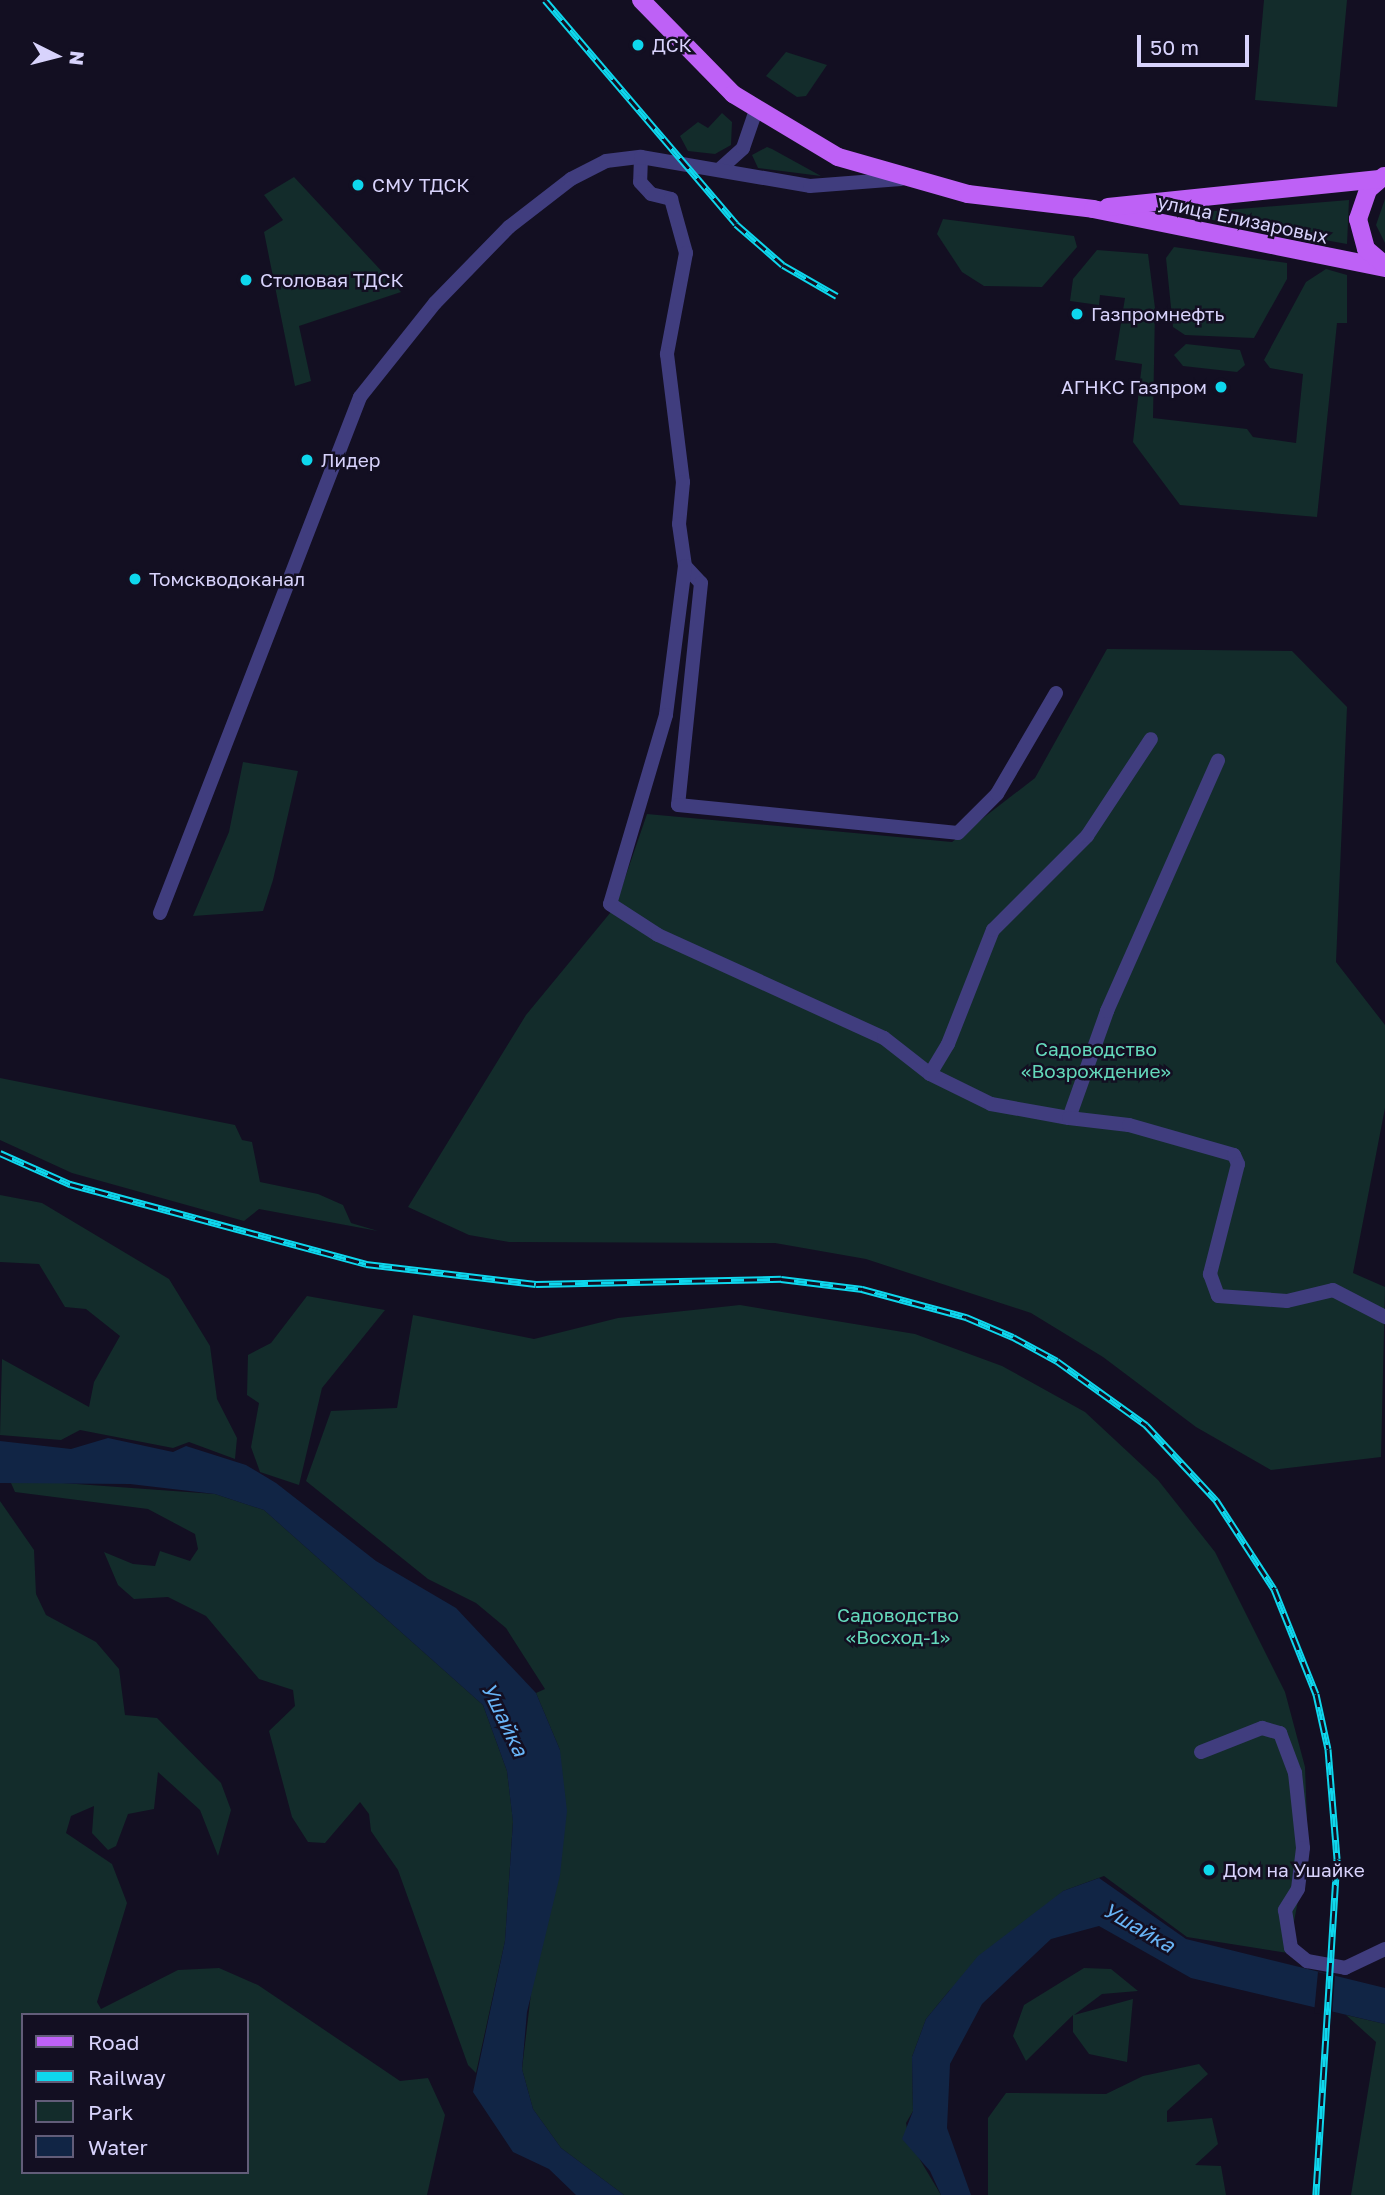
<!DOCTYPE html>
<html>
<head>
<meta charset="utf-8">
<style>
	body { margin:0 }
	#map { position:relative; width:1385px; height:2195px; overflow:hidden; background:#130f22; font-family:"Golos Text",sans-serif }
	div>[style] { position:absolute }
	[style*='--x'] { left:calc(var(--x)*1px); top:calc(var(--y)*1px); width:calc(var(--w)*1px); rotate:calc(var(--a)*1deg) }
	.green>* { inset:0; background:#132c2b }
	.water>* { inset:0; background:#112545 }
	.pier>* { inset:0; background:#130f22 }
	.minor>* { height:14px; margin:-7px; padding:0 7px; transform-origin:7px; border-radius:7px; background:#403d7e }
	.primary>* { height:18px; margin:-9px; padding:0 9px; transform-origin:9px; border-radius:9px; background:#be61f6 }
	.rail>* { height:7px; margin-top:-3.5px; transform-origin:0; background:repeating-linear-gradient(90deg,#130f22 0 13px,#0ed7ed 0 26px); box-sizing:border-box; border-block:2px solid #0ed7ed }
	.dots>* { width:19px; height:19px; translate:-50% -50%; box-sizing:border-box; border:4px solid #130f22; border-radius:50% }
	span { translate:-50% -50%; white-space:nowrap; text-align:center; line-height:1.15; -webkit-text-stroke:5px #130f22; paint-order:stroke }
	.poi-label { font-size:19px; color:#d8d3fc }
	.left { translate:0 -50%; text-align:left }
	.right { translate:-100% -50%; text-align:right }
	.street-label { font-size:19px; color:#d8d3fc }
	.park-label { font-size:19px; color:#64d8bb }
	.water-label { font-size:21px; color:#68b4f6; font-style:italic }
	.legend { position:absolute; left:21px; top:2013px; width:228px; height:161px; box-sizing:border-box; background:#130f22; border:2px solid #625d79; margin:0; padding:9px 12px; list-style:none; font-size:21px; color:#d8d3fc }
	.legend li { display:flex; align-items:center; gap:14px; height:35px }
	.legend b { width:35px; border:2px solid #625d79 }
	.north { position:absolute; left:21px; top:21px; width:70px; height:70px; -webkit-text-stroke:5px #130f22; paint-order:stroke; rotate:96deg; font-size:19px; font-weight:700; line-height:28px; text-align:center; color:#d8d3fc }
	.north::after { content:''; display:block; margin:auto; width:24px; height:32px; background:#d8d3fc; clip-path:polygon(50% 0,100% 100%,50% 72%,0 100%) }
	.scale { position:absolute; left:1137px; top:35px; width:112px; height:32px; box-sizing:border-box; border:4px solid #d8d3fc; border-top:0; padding-left:9px; font-size:21px; line-height:24px; white-space:nowrap; color:#d8d3fc; -webkit-text-stroke:5px #130f22; paint-order:stroke }
</style>
</head>
<body>
<div id="map">
	<div class="green">
		<i style="clip-path:polygon(1264px 0,1347px 0,1337px 107px,1255px 100px)"></i>
		<i style="clip-path:polygon(786px 52px,827px 65px,806px 96px,797px 97px,766px 76px)"></i>
		<i style="clip-path:polygon(722px 113px,732px 122px,731px 145px,715px 154px,688px 151px,680px 136px,698px 122px,708px 128px)"></i>
		<i style="clip-path:polygon(767px 147px,772px 149px,821px 176px,758px 168px,752px 155px)"></i>
		<i style="clip-path:polygon(294px 177px,401px 292px,299px 326px,311px 381px,295px 386px,264px 232px,283px 220px,264px 195px)"></i>
		<i style="clip-path:polygon(1385px 199px,1385px 243px,1376px 225px)"></i>
		<i style="clip-path:polygon(1349px 200px,1347px 244px,1179px 214px)"></i>
		<i style="clip-path:polygon(943px 219px,1074px 236px,1077px 247px,1042px 287px,984px 286px,962px 272px,937px 234px)"></i>
		<i style="clip-path:polygon(1174px 247px,1287px 263px,1287px 279px,1254px 338px,1185px 335px,1173px 327px,1166px 258px)"></i>
		<i style="clip-path:polygon(1097px 250px,1148px 254px,1155px 308px,1153px 418px,1247px 429px,1253px 437px,1296px 443px,1303px 374px,1270px 368px,1264px 360px,1306px 282px,1326px 269px,1347px 275px,1347px 323px,1337px 323px,1317px 517px,1180px 505px,1133px 442px,1142px 364px,1115px 360px,1125px 298px,1100px 295px,1099px 305px,1070px 301px,1073px 279px)"></i>
		<i style="clip-path:polygon(1186px 344px,1240px 350px,1245px 365px,1237px 372px,1183px 366px,1174px 355px)"></i>
		<i style="clip-path:polygon(1107px 649px,1292px 651px,1347px 707px,1336px 962px,1385px 1025px,1385px 1108px,1353px 1273px,1385px 1287px,1381px 1457px,1271px 1470px,1196px 1427px,1103px 1357px,1031px 1313px,866px 1259px,775px 1243px,509px 1242px,469px 1235px,408px 1207px,526px 1015px,615px 907px,647px 814px,952px 842px,1035px 778px)"></i>
		<i style="clip-path:polygon(243px 762px,298px 771px,273px 880px,263px 911px,193px 916px,229px 832px)"></i>
		<i style="clip-path:polygon(0 1078px,235px 1125px,242px 1140px,252px 1142px,260px 1182px,318px 1194px,343px 1205px,351px 1223px,378px 1231px,259px 1209px,244px 1221px,72px 1173px,0 1140px)"></i>
		<i style="clip-path:polygon(0 1195px,42px 1203px,169px 1279px,210px 1346px,217px 1399px,237px 1438px,235px 1459px,189px 1442px,173px 1448px,80px 1430px,61px 1440px,0 1435px,2px 1359px,89px 1407px,94px 1382px,120px 1336px,86px 1309px,65px 1307px,39px 1264px,0 1262px)"></i>
		<i style="clip-path:polygon(307px 1296px,385px 1310px,322px 1388px,299px 1485px,260px 1472px,251px 1447px,259px 1403px,247px 1395px,248px 1355px,271px 1343px)"></i>
		<i style="clip-path:polygon(740px 1305px,915px 1334px,1002px 1366px,1085px 1412px,1158px 1480px,1215px 1552px,1285px 1692px,1305px 1767px,1308px 1848px,1288px 1953px,1187px 1937px,1104px 1876px,1063px 1891px,949px 1991px,926px 2019px,912px 2057px,913px 2111px,906px 2123px,910px 2143px,941px 2195px,624px 2195px,561px 2148px,533px 2109px,522px 2069px,560px 1750px,536px 1693px,545px 1689px,506px 1628px,476px 1603px,428px 1579px,306px 1481px,331px 1411px,397px 1408px,413px 1315px,534px 1339px,618px 1318px)"></i>
		<i style="clip-path:polygon(21px 1480px,215px 1494px,264px 1510px,483px 1705px,507px 1771px,513px 1821px,505px 1941px,476px 2073px,468px 2065px,398px 1870px,371px 1831px,369px 1814px,360px 1802px,325px 1843px,308px 1842px,292px 1817px,269px 1731px,295px 1706px,293px 1690px,259px 1679px,206px 1616px,168px 1597px,134px 1599px,118px 1585px,104px 1552px,133px 1564px,155px 1566px,160px 1551px,190px 1561px,198px 1549px,195px 1534px,148px 1509px,15px 1492px,11px 1483px)"></i>
		<i style="clip-path:polygon(evenodd,0 1501px,34px 1550px,36px 1594px,46px 1615px,96px 1642px,119px 1669px,125px 1715px,157px 1718px,221px 1783px,231px 1810px,218px 1856px,200px 1810px,158px 1772px,154px 1809px,128px 1814px,116px 1846px,108px 1850px,92px 1833px,94px 1806px,71px 1816px,66px 1833px,112px 1864px,127px 1903px,97px 2002px,101px 2009px,178px 1970px,219px 1968px,258px 1985px,400px 2081px,428px 2078px,445px 2115px,427px 2195px,0 2195px,0 1501px,23px 2015px,247px 2015px,247px 2172px,23px 2172px,23px 2015px)"></i>
		<i style="clip-path:polygon(1084px 1968px,1111px 1969px,1138px 1991px,1102px 1994px,1074px 2015px,1133px 1999px,1127px 2062px,1089px 2054px,1073px 2032px,1073px 2015px,1026px 2061px,1013px 2036px,1024px 2005px)"></i>
		<i style="clip-path:polygon(1346px 2015px,1385px 2024px,1385px 2195px,1351px 2195px,1376px 2042px)"></i>
		<i style="clip-path:polygon(1199px 2064px,1208px 2074px,1167px 2111px,1167px 2122px,1212px 2118px,1218px 2144px,1195px 2165px,1221px 2166px,1226px 2195px,988px 2195px,988px 2118px,1006px 2093px,1106px 2094px,1143px 2076px)"></i>
	</div>
	<div class="water">
		<i style="clip-path:polygon(108px 1438px,173px 1452px,186px 1446px,246px 1465px,276px 1483px,376px 1561px,456px 1608px,536px 1693px,560px 1750px,567px 1811px,560px 1875px,527px 2012px,522px 2069px,533px 2109px,561px 2148px,624px 2195px,576px 2195px,549px 2169px,513px 2152px,473px 2092px,505px 1941px,513px 1822px,507px 1771px,483px 1705px,264px 1510px,215px 1494px,130px 1484px,0 1483px,0 1441px,71px 1449px)"></i>
		<i style="clip-path:polygon(1099px 1878px,1186px 1939px,1385px 1988px,1385px 2024px,1191px 1978px,1099px 1926px,1051px 1939px,982px 2004px,950px 2064px,947px 2128px,971px 2195px,941px 2195px,930px 2171px,902px 2139px,913px 2111px,912px 2057px,926px 2019px,978px 1956px,1063px 1891px)"></i>
	</div>
	<div class="pier">
		<i style="clip-path:polygon(1318px 1972px,1335px 1976px,1332px 2016px,1314px 2013px)"></i>
	</div>
	<div class="minor">
		<i style="--x:641;--y:157;--w:25;--a:92"></i>
		<i style="--x:640;--y:182;--w:16;--a:47"></i>
		<i style="--x:651;--y:194;--w:21;--a:14"></i>
		<i style="--x:671;--y:199;--w:56;--a:74.5"></i>
		<i style="--x:686;--y:253;--w:103;--a:100.7"></i>
		<i style="--x:667;--y:354;--w:129;--a:82.9"></i>
		<i style="--x:683;--y:482;--w:42;--a:95.4"></i>
		<i style="--x:679;--y:524;--w:42;--a:81.9"></i>
		<i style="--x:685;--y:566;--w:23;--a:47"></i>
		<i style="--x:701;--y:583;--w:223;--a:95.9"></i>
		<i style="--x:678;--y:805;--w:281;--a:5.7"></i>
		<i style="--x:958;--y:833;--w:55;--a:-45"></i>
		<i style="--x:997;--y:794;--w:117;--a:-59.7"></i>
		<i style="--x:720;--y:169;--w:31;--a:-42"></i>
		<i style="--x:743;--y:148;--w:39;--a:-71"></i>
		<i style="--x:685;--y:566;--w:150;--a:97.3"></i>
		<i style="--x:666;--y:715;--w:197;--a:106.5"></i>
		<i style="--x:610;--y:904;--w:57;--a:32.9"></i>
		<i style="--x:658;--y:935;--w:248;--a:24.5"></i>
		<i style="--x:884;--y:1038;--w:58;--a:38"></i>
		<i style="--x:930;--y:1074;--w:68;--a:26.2"></i>
		<i style="--x:991;--y:1104;--w:79;--a:10.2"></i>
		<i style="--x:1069;--y:1118;--w:114;--a:-70.4"></i>
		<i style="--x:1107;--y:1011;--w:274;--a:-66.1"></i>
		<i style="--x:160;--y:913;--w:553;--a:-68.81"></i>
		<i style="--x:360;--y:397;--w:120;--a:-51.4"></i>
		<i style="--x:435;--y:303;--w:106;--a:-45.8"></i>
		<i style="--x:509;--y:227;--w:78;--a:-37.7"></i>
		<i style="--x:571;--y:179;--w:39;--a:-27"></i>
		<i style="--x:606;--y:161;--w:35;--a:-7"></i>
		<i style="--x:641;--y:157;--w:171;--a:9.7"></i>
		<i style="--x:810;--y:186;--w:91;--a:-4.4"></i>
		<i style="--x:930;--y:1074;--w:35;--a:-59"></i>
		<i style="--x:948;--y:1044;--w:123;--a:-68.5"></i>
		<i style="--x:993;--y:930;--w:133;--a:-45"></i>
		<i style="--x:1087;--y:836;--w:116;--a:-56.6"></i>
		<i style="--x:1069;--y:1118;--w:60;--a:6.7"></i>
		<i style="--x:1129;--y:1125;--w:109;--a:15.9"></i>
		<i style="--x:1234;--y:1155;--w:10;--a:66"></i>
		<i style="--x:1238;--y:1164;--w:114;--a:104.3"></i>
		<i style="--x:1210;--y:1274;--w:23;--a:70"></i>
		<i style="--x:1218;--y:1296;--w:69;--a:4.1"></i>
		<i style="--x:1287;--y:1301;--w:47;--a:-13.4"></i>
		<i style="--x:1333;--y:1290;--w:59;--a:27.4"></i>
		<i style="--x:1201;--y:1752;--w:66;--a:-21.5"></i>
		<i style="--x:1262;--y:1728;--w:19;--a:16"></i>
		<i style="--x:1280;--y:1733;--w:43;--a:69.4"></i>
		<i style="--x:1295;--y:1773;--w:75;--a:83.9"></i>
		<i style="--x:1303;--y:1848;--w:41;--a:97"></i>
		<i style="--x:1298;--y:1889;--w:25;--a:122"></i>
		<i style="--x:1285;--y:1910;--w:38;--a:81"></i>
		<i style="--x:1291;--y:1948;--w:21;--a:39"></i>
		<i style="--x:1307;--y:1961;--w:39;--a:10"></i>
		<i style="--x:1345;--y:1968;--w:44;--a:-25.4"></i>
	</div>
	<div class="primary">
		<i style="--x:641;--y:0;--w:132;--a:45.6"></i>
		<i style="--x:733;--y:94;--w:122;--a:31"></i>
		<i style="--x:838;--y:157;--w:135;--a:15.9"></i>
		<i style="--x:968;--y:194;--w:126;--a:6.8"></i>
		<i style="--x:1093;--y:209;--w:298;--a:11.4"></i>
		<i style="--x:1384;--y:176;--w:21;--a:139"></i>
		<i style="--x:1368;--y:190;--w:31;--a:109"></i>
		<i style="--x:1358;--y:219;--w:31;--a:75"></i>
		<i style="--x:1366;--y:249;--w:25;--a:40"></i>
		<i style="--x:1108;--y:207;--w:273;--a:-5.9"></i>
	</div>
	<div class="rail">
		<i style="--x:545;--y:0;--w:294;--a:49.5"></i>
		<i style="--x:736;--y:224;--w:62;--a:41.1"></i>
		<i style="--x:783;--y:265;--w:62;--a:29.9"></i>
		<i style="--x:0;--y:1153;--w:77;--a:23.9"></i>
		<i style="--x:70;--y:1184;--w:307;--a:15.1"></i>
		<i style="--x:366;--y:1264;--w:171;--a:6.7"></i>
		<i style="--x:536;--y:1284;--w:245;--a:-1.2"></i>
		<i style="--x:781;--y:1279;--w:82;--a:7"></i>
		<i style="--x:862;--y:1289;--w:108;--a:15.1"></i>
		<i style="--x:966;--y:1317;--w:51;--a:23.1"></i>
		<i style="--x:1013;--y:1337;--w:50;--a:28.6"></i>
		<i style="--x:1057;--y:1361;--w:110;--a:35.7"></i>
		<i style="--x:1146;--y:1425;--w:103;--a:47"></i>
		<i style="--x:1216;--y:1500;--w:106;--a:56.9"></i>
		<i style="--x:1274;--y:1589;--w:113;--a:68.2"></i>
		<i style="--x:1316;--y:1694;--w:56;--a:77.7"></i>
		<i style="--x:1328;--y:1749;--w:110;--a:85.3"></i>
		<i style="--x:1337;--y:1859;--w:337;--a:93.6"></i>
	</div>
	<div class="dots">
		<i style="left:638px;top:45px;background:#0ed7ed"></i>
		<i style="left:358px;top:185px;background:#0ed7ed"></i>
		<i style="left:246px;top:280px;background:#0ed7ed"></i>
		<i style="left:1077px;top:314px;background:#0ed7ed"></i>
		<i style="left:1221px;top:387px;background:#0ed7ed"></i>
		<i style="left:307px;top:460px;background:#0ed7ed"></i>
		<i style="left:135px;top:579px;background:#0ed7ed"></i>
		<i style="left:1209px;top:1870px;background:#0ed7ed"></i>
	</div>
	<div class="poi-label">
		<span class="left" style="left:652px;top:45px">ДСК</span>
		<span class="left" style="left:372px;top:185px">СМУ ТДСК</span>
		<span class="left" style="left:260px;top:280px">Столовая ТДСК</span>
		<span class="left" style="left:1091px;top:314px">Газпромнефть</span>
		<span class="right" style="left:1207px;top:387px">АГНКС Газпром</span>
		<span class="left" style="left:321px;top:460px">Лидер</span>
		<span class="left" style="left:149px;top:579px">Томскводоканал</span>
		<span class="left" style="left:1223px;top:1870px">Дом на Ушайке</span>
	</div>
	<div class="street-label">
		<span style="left:1243px;top:219px;rotate:12deg">улица Елизаровых</span>
	</div>
	<div class="park-label">
		<span style="left:1096px;top:1060px">Садоводство<br>«Возрождение»</span>
		<span style="left:898px;top:1626px">Садоводство<br>«Восход-1»</span>
	</div>
	<div class="water-label">
		<span style="left:505px;top:1719px;rotate:64deg">Ушайка</span>
		<span style="left:1139px;top:1927px;rotate:30deg">Ушайка</span>
	</div>
	<ul class="legend">
	<li><b style="height:9px;background:#be61f6"></b>Road</li>
	<li><b style="height:9px;background:#0ed7ed"></b>Railway</li>
	<li><b style="height:19px;background:#132c2b"></b>Park</li>
	<li><b style="height:19px;background:#112545"></b>Water</li>
	</ul>
	<div class="north">N</div>
	<div class="scale">50 m</div>
</div>
</body>
</html>
